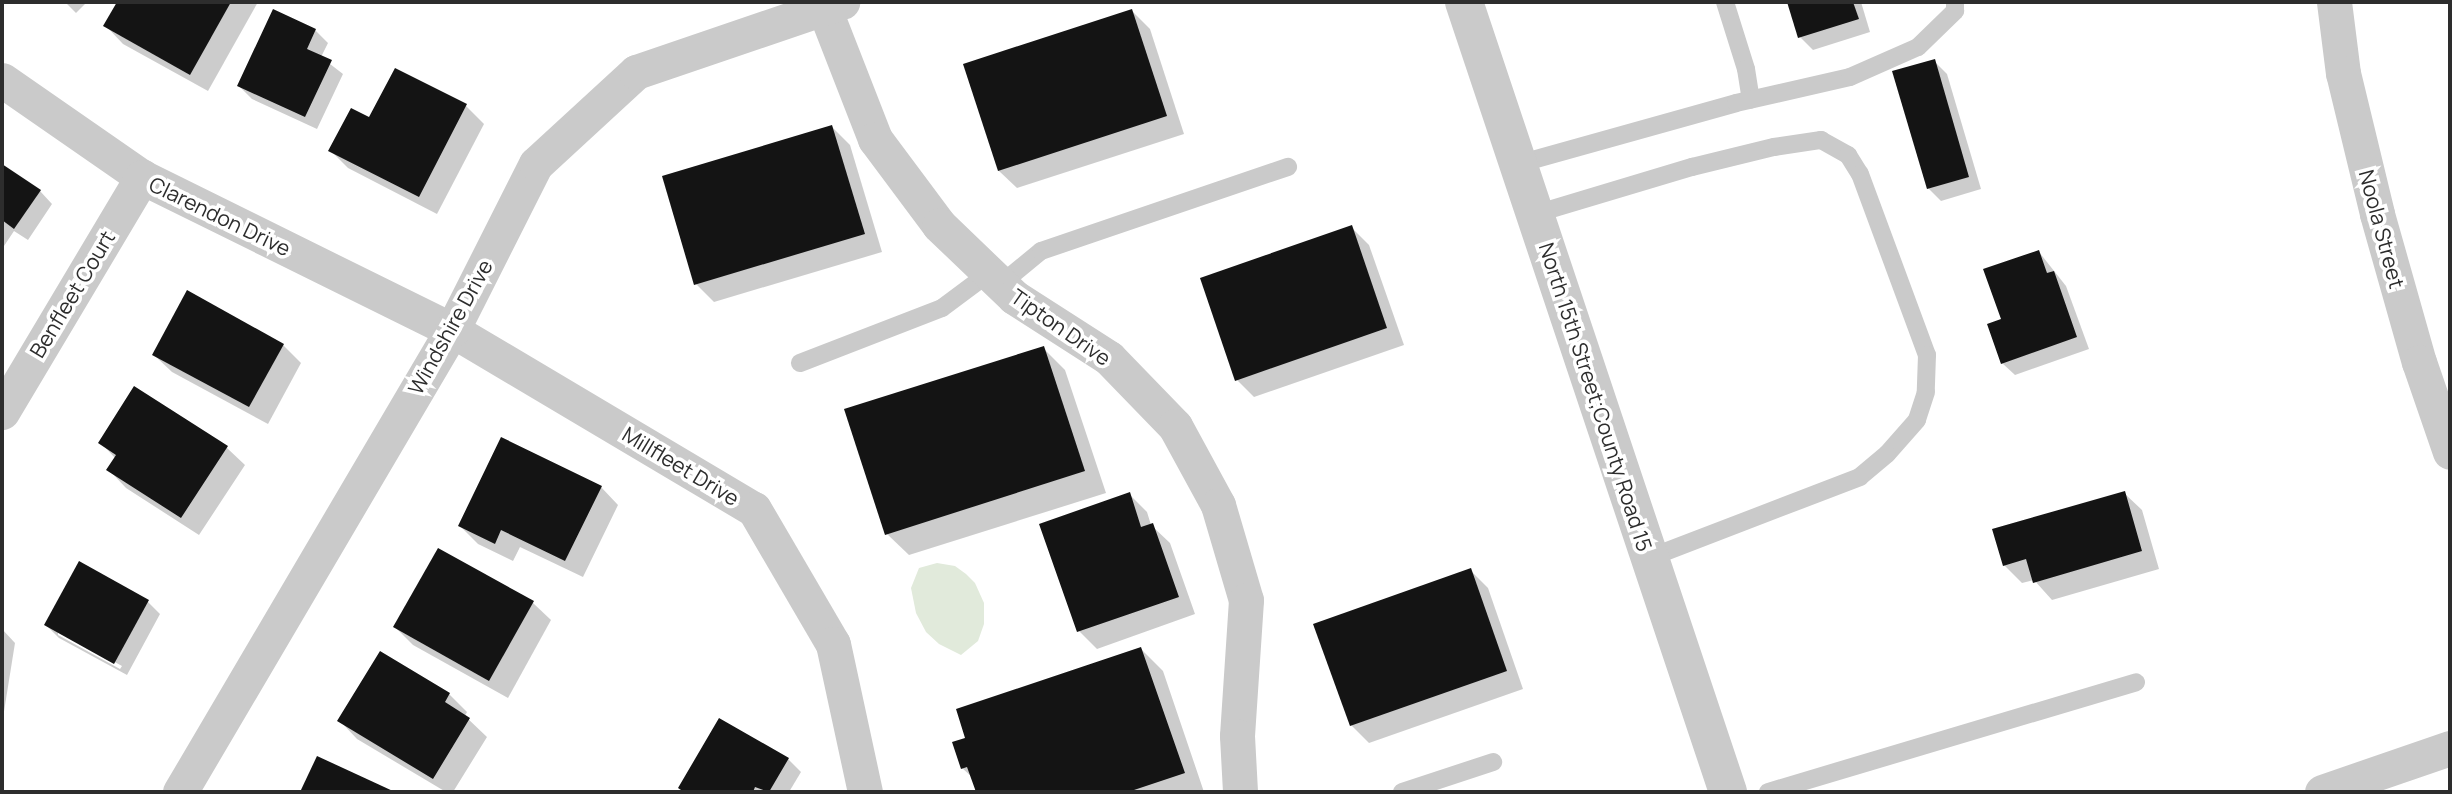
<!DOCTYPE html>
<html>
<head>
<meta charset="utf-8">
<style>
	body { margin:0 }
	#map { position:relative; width:2452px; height:794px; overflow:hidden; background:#fff; font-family:Manrope,sans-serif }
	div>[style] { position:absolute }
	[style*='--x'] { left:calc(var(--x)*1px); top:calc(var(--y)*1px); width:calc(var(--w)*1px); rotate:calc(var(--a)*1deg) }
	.green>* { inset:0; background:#e1eadb }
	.shadow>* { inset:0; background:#0003 }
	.building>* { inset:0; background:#141414 }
	.service>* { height:18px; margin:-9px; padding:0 9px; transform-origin:9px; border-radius:9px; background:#cacaca }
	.minor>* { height:35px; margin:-17.5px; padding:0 17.5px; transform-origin:17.5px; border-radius:17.5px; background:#cacaca }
	.tertiary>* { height:38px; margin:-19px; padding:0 19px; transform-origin:19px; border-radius:19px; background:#cacaca }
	span { translate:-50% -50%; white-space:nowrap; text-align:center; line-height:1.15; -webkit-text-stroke:7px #fff; paint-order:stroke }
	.street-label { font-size:21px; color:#2d2d2d }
	.frame { position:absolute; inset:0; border:4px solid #2d2d2d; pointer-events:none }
</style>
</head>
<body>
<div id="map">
	<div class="green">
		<i style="clip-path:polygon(937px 563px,955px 566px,966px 574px,975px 583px,984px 603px,984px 624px,978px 641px,961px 655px,939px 644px,926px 632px,916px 613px,911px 588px,919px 568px)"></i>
	</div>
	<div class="shadow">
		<i style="clip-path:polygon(65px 2px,87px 2px,76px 13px)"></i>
		<i style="clip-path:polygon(119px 2px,258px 2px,208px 91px,123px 44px,106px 26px)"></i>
		<i style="clip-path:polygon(1789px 2px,1861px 2px,1870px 32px,1813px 50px,1800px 37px)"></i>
		<i style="clip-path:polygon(1132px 11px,1150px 29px,1184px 134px,1017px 188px,999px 171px)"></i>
		<i style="clip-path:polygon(315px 30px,328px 43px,321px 57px,343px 74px,317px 129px,252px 99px,239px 86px)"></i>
		<i style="clip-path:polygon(1934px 61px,1947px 74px,1981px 189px,1941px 201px,1928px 188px)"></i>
		<i style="clip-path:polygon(466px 106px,484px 124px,437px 214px,348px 168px,331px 151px,370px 119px)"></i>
		<i style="clip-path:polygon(832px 127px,850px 145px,882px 252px,714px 302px,696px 284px)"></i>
		<i style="clip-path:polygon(2px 166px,40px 191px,52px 204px,28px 240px,14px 231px,2px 249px)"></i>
		<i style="clip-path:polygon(1351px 227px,1369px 245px,1404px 345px,1254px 397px,1237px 380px)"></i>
		<i style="clip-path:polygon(2039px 252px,2066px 286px,2089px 349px,2015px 375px,2002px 363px,2003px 320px)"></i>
		<i style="clip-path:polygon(187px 293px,283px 345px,301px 363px,268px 424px,172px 372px,154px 355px)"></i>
		<i style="clip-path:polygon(1043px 348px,1065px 370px,1106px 493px,909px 555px,887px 534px)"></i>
		<i style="clip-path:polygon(135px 389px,227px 448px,245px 465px,199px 535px,126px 488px,109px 470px,116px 459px,100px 442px)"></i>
		<i style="clip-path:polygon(601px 487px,618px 505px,583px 577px,520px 547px,513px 561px,478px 544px,460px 526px)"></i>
		<i style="clip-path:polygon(2124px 493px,2142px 510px,2159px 569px,2052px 600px,2034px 580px,2022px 583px,2004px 565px)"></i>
		<i style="clip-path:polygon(1129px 494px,1147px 512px,1151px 525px,1170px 543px,1195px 614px,1097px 649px,1079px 631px,1042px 525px)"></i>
		<i style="clip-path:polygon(438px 550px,533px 603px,551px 620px,508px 698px,413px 645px,395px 627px)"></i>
		<i style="clip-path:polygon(1470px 570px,1488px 588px,1523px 689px,1369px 743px,1351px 725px)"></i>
		<i style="clip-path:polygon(evenodd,147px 601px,160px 614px,127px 675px,59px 638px,46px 625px,147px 601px,58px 631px,122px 666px,120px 669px,58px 635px,58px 631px)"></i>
		<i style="clip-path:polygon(2px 629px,15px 643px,2px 724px)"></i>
		<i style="clip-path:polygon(1141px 649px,1163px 671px,1204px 792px,978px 792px,973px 778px,962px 768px,967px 739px)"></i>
		<i style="clip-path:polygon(381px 653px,449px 694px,467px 712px,465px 716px,487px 737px,453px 792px,446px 792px,357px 739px,340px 721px)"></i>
		<i style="clip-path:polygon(788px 759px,801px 772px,789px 792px,684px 792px,680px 788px)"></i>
	</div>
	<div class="building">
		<i style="clip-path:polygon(117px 2px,231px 2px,190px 75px,103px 26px)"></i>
		<i style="clip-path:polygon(1787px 2px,1853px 2px,1859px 19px,1798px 38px)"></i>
		<i style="clip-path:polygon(273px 9px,316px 29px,307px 49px,332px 60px,305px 117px,237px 86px)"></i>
		<i style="clip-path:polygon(1132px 9px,1167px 116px,998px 171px,963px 64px)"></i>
		<i style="clip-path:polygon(1935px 59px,1969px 177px,1927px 189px,1892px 71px)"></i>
		<i style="clip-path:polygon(395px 68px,467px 104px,419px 197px,328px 151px,351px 108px,369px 117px)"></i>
		<i style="clip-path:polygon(832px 125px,865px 234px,694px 285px,662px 176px)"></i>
		<i style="clip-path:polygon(2px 164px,41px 190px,14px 229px,2px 220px)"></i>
		<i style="clip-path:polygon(1352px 225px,1387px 328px,1235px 381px,1200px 278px)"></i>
		<i style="clip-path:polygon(2039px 250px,2047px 273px,2054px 271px,2077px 337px,2001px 364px,1987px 324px,2001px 319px,1983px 269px)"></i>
		<i style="clip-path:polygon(187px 290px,284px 344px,249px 407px,152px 355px)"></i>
		<i style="clip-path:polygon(1044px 346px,1085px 471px,885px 535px,844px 409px)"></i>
		<i style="clip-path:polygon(134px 386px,228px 446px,181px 518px,106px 470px,116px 455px,98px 443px)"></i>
		<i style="clip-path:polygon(501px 437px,602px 486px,565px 561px,501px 530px,495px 544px,458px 526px)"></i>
		<i style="clip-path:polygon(2125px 491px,2142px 551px,2033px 583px,2026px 559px,2003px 566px,1992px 529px)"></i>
		<i style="clip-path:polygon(1130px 492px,1141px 527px,1153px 523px,1179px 597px,1077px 632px,1039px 524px)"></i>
		<i style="clip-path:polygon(438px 548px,534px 601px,489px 681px,393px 627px)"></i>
		<i style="clip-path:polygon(79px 561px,149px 600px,114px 664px,44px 625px)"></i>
		<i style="clip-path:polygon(1471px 568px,1507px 671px,1350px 726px,1313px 624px)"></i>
		<i style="clip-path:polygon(1141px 647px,1185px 773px,1128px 792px,976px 792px,967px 767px,961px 769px,952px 742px,965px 738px,956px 709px)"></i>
		<i style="clip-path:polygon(380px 651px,450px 693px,445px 702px,470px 718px,433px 779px,337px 721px)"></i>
		<i style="clip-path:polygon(719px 718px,789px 758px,769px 792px,755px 787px,753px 792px,684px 792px,678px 788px)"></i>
		<i style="clip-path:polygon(317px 756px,395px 792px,300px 792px)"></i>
	</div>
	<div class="service">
		<i style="--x:1725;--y:2;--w:70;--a:72.6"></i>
		<i style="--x:1746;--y:69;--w:31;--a:81"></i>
		<i style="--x:1518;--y:164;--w:226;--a:-15.6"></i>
		<i style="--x:1736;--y:103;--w:117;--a:-12.8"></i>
		<i style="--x:1850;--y:77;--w:74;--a:-23.8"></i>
		<i style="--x:1918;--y:47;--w:52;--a:-44.2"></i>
		<i style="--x:1955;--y:11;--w:9;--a:-90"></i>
		<i style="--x:1535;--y:214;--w:164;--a:-16.7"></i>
		<i style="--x:1692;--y:167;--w:84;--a:-13.7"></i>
		<i style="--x:1774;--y:147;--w:48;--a:-8.5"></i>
		<i style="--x:1821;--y:140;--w:31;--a:29"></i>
		<i style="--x:1848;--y:155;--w:22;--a:58"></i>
		<i style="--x:1860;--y:174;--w:193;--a:69.7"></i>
		<i style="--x:1927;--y:355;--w:37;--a:92"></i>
		<i style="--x:1926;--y:392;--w:29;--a:108"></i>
		<i style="--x:1917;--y:420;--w:45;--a:131.4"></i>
		<i style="--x:1887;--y:454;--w:35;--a:140"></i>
		<i style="--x:1860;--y:477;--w:226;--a:159"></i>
		<i style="--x:1001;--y:284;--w:52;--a:-39.5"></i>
		<i style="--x:1041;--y:251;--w:261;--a:-18.8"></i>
		<i style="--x:800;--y:363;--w:152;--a:-21.2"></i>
		<i style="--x:942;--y:308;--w:59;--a:-36.7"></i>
		<i style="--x:1402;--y:792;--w:96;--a:-18.2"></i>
		<i style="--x:1768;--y:792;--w:384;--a:-16.6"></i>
	</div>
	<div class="minor">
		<i style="--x:2334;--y:2;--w:72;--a:82.8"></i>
		<i style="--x:2343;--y:73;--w:145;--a:76.4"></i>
		<i style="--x:2377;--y:214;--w:154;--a:74.2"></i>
		<i style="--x:2419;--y:362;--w:95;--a:71"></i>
		<i style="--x:824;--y:8;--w:141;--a:68.7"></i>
		<i style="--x:875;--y:139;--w:107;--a:53.3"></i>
		<i style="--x:939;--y:225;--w:104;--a:43.8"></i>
		<i style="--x:1014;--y:297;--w:113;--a:32.7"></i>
		<i style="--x:1109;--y:358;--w:95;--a:45.9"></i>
		<i style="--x:1175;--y:426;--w:90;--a:61.4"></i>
		<i style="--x:1218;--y:505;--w:99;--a:73.6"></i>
		<i style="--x:1246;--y:600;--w:136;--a:93.8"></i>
		<i style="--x:1237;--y:736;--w:56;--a:86.9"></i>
		<i style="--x:2;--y:80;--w:170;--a:34.7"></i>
		<i style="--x:142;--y:177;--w:346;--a:26.3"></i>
		<i style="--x:452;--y:330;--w:351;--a:30.7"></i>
		<i style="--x:754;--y:509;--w:156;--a:59.7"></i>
		<i style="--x:833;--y:644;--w:151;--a:77.8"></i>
		<i style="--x:2;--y:412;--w:274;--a:-59.2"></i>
		<i style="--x:180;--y:792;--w:536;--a:-59.51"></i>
		<i style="--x:452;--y:330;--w:186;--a:-63.2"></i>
		<i style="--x:536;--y:164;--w:136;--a:-42.6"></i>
		<i style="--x:636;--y:72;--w:218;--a:-18.8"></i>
		<i style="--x:2322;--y:792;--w:135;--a:-19"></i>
	</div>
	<div class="tertiary">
		<i style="--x:1464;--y:2;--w:833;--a:71.52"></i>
	</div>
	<div class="street-label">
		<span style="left:220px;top:216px;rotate:26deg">Clarendon Drive</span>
		<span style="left:2382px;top:229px;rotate:75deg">Noola Street</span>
		<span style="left:72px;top:294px;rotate:-59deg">Benfleet Court</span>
		<span style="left:450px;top:327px;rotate:-61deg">Windshire Drive</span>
		<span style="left:1061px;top:327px;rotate:35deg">Tipton Drive</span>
		<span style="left:1596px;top:397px;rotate:72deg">North 15th Street;County Road 15</span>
		<span style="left:681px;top:466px;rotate:31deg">Millfleet Drive</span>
	</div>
	<div class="frame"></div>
</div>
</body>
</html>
